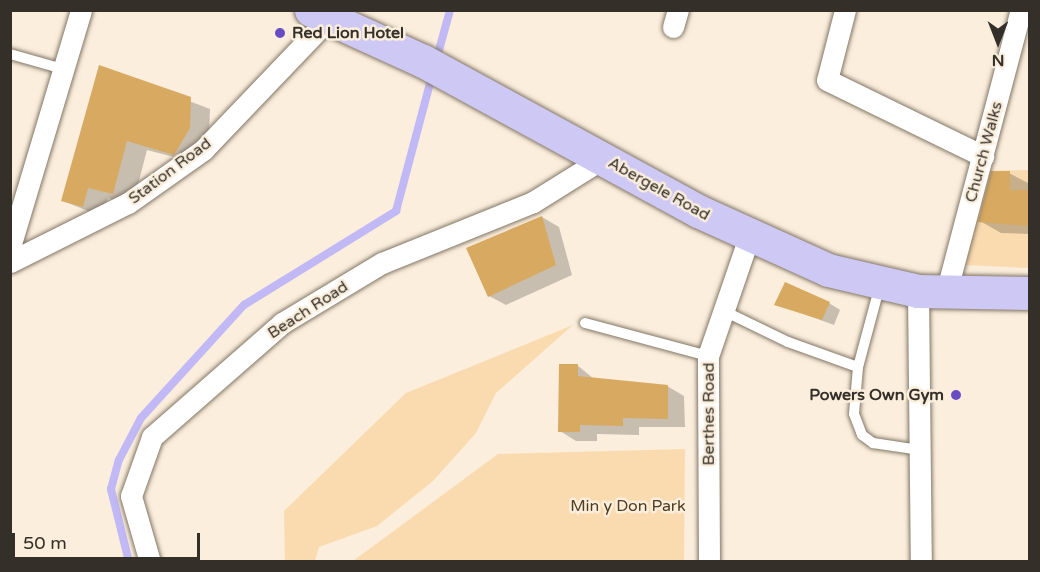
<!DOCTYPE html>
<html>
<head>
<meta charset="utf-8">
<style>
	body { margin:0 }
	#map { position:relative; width:1040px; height:572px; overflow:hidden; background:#fbeedc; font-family:"Varela Round",sans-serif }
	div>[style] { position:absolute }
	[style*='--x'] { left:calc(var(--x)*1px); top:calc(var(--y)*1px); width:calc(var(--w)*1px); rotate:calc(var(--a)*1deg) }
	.green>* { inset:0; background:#fadbaf }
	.shadow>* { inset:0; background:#0003 }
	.stream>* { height:8px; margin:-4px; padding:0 4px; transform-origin:4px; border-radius:4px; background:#c0b9f5 }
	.building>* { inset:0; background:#d8a960 }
	.roads { filter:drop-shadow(0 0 2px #827666) drop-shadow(0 0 2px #827666) }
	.lane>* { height:10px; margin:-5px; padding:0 5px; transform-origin:5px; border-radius:5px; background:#fff }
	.street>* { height:21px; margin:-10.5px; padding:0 10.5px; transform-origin:10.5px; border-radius:10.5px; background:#fff }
	.primary>* { height:33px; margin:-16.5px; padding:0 16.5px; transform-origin:16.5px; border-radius:16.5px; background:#cec8f5 }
	.dots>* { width:16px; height:16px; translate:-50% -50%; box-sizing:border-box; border:3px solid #fbeedc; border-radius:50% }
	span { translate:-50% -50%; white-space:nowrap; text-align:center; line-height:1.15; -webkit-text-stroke:5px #fbeedc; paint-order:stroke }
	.poi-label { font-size:16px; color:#342f28; font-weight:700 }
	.left { translate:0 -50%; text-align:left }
	.right { translate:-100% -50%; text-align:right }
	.street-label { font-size:16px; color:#342f28 }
	.park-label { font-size:16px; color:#503c1d }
	.frame { position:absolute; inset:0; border:12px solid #342f28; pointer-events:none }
	.north { position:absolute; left:968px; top:12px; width:60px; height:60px; -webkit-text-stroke:4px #fbeedc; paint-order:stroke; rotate:180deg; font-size:16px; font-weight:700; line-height:24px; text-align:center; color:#342f28 }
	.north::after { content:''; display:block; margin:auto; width:21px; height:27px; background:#342f28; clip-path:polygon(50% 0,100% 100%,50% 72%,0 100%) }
	.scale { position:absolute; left:12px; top:533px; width:188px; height:27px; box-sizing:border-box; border:3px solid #342f28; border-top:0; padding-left:8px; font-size:18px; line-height:21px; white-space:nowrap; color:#342f28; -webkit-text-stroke:4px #fbeedc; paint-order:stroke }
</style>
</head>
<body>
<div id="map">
	<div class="green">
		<i style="clip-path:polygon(1029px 170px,1029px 268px,965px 265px,983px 171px)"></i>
		<i style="clip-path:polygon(573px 325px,496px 393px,476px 433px,433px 481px,377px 526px,319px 547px,315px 561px,285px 561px,284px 511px,406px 393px)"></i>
		<i style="clip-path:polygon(685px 449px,684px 561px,353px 561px,498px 454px)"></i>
	</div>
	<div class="shadow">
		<i style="clip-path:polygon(100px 67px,210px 109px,209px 139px,197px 163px,147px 150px,133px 204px,108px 198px,103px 217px,63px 201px)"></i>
		<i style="clip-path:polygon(1009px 173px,1030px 184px,1030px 234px,1001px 233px,980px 221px)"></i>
		<i style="clip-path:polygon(542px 217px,559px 227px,572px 275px,506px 305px,489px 296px)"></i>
		<i style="clip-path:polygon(829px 303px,840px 310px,834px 325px,776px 304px)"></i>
		<i style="clip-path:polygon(577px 365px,594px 379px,667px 386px,684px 396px,685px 427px,639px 427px,639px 435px,597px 434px,597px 441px,576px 441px,560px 431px)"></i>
	</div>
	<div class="stream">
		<i style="--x:436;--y:61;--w:53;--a:-74.6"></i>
		<i style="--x:129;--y:562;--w:75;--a:-103.9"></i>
		<i style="--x:111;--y:489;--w:30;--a:-75"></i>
		<i style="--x:119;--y:460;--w:47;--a:-62.4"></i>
		<i style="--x:141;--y:418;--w:153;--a:-47.7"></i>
		<i style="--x:244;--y:305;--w:179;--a:-31.7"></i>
		<i style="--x:396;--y:211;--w:140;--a:-75.1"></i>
	</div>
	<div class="building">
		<i style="clip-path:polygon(99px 65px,191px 97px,190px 128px,174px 155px,127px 141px,113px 194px,88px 188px,83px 207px,61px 201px)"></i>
		<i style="clip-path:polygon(991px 171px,1010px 171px,1010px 190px,1029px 190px,1029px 226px,978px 222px)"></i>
		<i style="clip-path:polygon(542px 216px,556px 265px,488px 297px,466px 248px)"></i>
		<i style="clip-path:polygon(785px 282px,830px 302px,822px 320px,774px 305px)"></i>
		<i style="clip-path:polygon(559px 364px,578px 364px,578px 376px,668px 385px,668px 419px,623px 418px,623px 426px,580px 425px,580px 432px,558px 432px)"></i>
	</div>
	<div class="roads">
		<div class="lane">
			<i style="--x:10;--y:54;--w:55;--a:15.8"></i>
			<i style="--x:880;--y:285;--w:85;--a:105"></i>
			<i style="--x:858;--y:367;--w:47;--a:94.9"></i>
			<i style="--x:854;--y:414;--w:22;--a:69"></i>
			<i style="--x:862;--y:435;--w:14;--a:36"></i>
			<i style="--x:873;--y:443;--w:48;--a:8.5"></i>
			<i style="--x:724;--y:311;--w:71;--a:25.8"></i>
			<i style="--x:788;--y:342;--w:74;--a:19.7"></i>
			<i style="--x:585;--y:323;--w:127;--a:15"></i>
		</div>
		<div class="street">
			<i style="--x:845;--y:10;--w:72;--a:104.4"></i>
			<i style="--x:827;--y:80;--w:174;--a:26"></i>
			<i style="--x:673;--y:27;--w:18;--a:-74"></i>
			<i style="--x:10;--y:247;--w:247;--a:-73.3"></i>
			<i style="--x:10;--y:262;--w:132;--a:-26.6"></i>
			<i style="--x:128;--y:203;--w:92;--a:-35.2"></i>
			<i style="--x:203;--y:150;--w:181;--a:-46.3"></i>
			<i style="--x:918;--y:291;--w:271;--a:89.4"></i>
			<i style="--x:946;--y:293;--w:293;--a:-75.2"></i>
			<i style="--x:150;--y:562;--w:69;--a:-106.1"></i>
			<i style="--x:131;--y:496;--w:63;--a:-70.4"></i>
			<i style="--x:152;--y:437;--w:173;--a:-41.2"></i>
			<i style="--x:282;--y:323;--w:117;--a:-31"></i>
			<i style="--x:382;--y:263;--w:163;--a:-22"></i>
			<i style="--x:533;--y:202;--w:81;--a:-31.9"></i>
			<i style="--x:709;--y:562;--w:206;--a:-90.3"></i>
			<i style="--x:708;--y:356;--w:126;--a:-71"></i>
		</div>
		<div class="primary">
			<i style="--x:311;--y:10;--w:123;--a:24.5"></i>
			<i style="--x:423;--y:61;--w:313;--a:28.6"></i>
			<i style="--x:698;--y:211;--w:143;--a:24.4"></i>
			<i style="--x:828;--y:270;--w:92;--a:13.1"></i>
			<i style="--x:918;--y:291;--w:112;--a:1"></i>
		</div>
	</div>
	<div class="dots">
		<i style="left:280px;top:33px;background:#694bc4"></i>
		<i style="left:956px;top:395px;background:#694bc4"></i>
	</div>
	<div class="poi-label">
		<span class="left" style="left:292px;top:33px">Red Lion Hotel</span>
		<span class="right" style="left:944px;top:395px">Powers Own Gym</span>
	</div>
	<div class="street-label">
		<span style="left:984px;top:152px;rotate:-75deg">Church Walks</span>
		<span style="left:170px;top:171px;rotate:-37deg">Station Road</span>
		<span style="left:659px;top:189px;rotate:29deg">Abergele Road</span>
		<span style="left:308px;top:310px;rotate:-33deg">Beach Road</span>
		<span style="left:709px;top:414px;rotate:-90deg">Berthes Road</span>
	</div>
	<div class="park-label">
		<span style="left:628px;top:506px">Min y Don Park</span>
	</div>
	<div class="frame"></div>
	<div class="north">N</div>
	<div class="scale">50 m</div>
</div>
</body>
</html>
